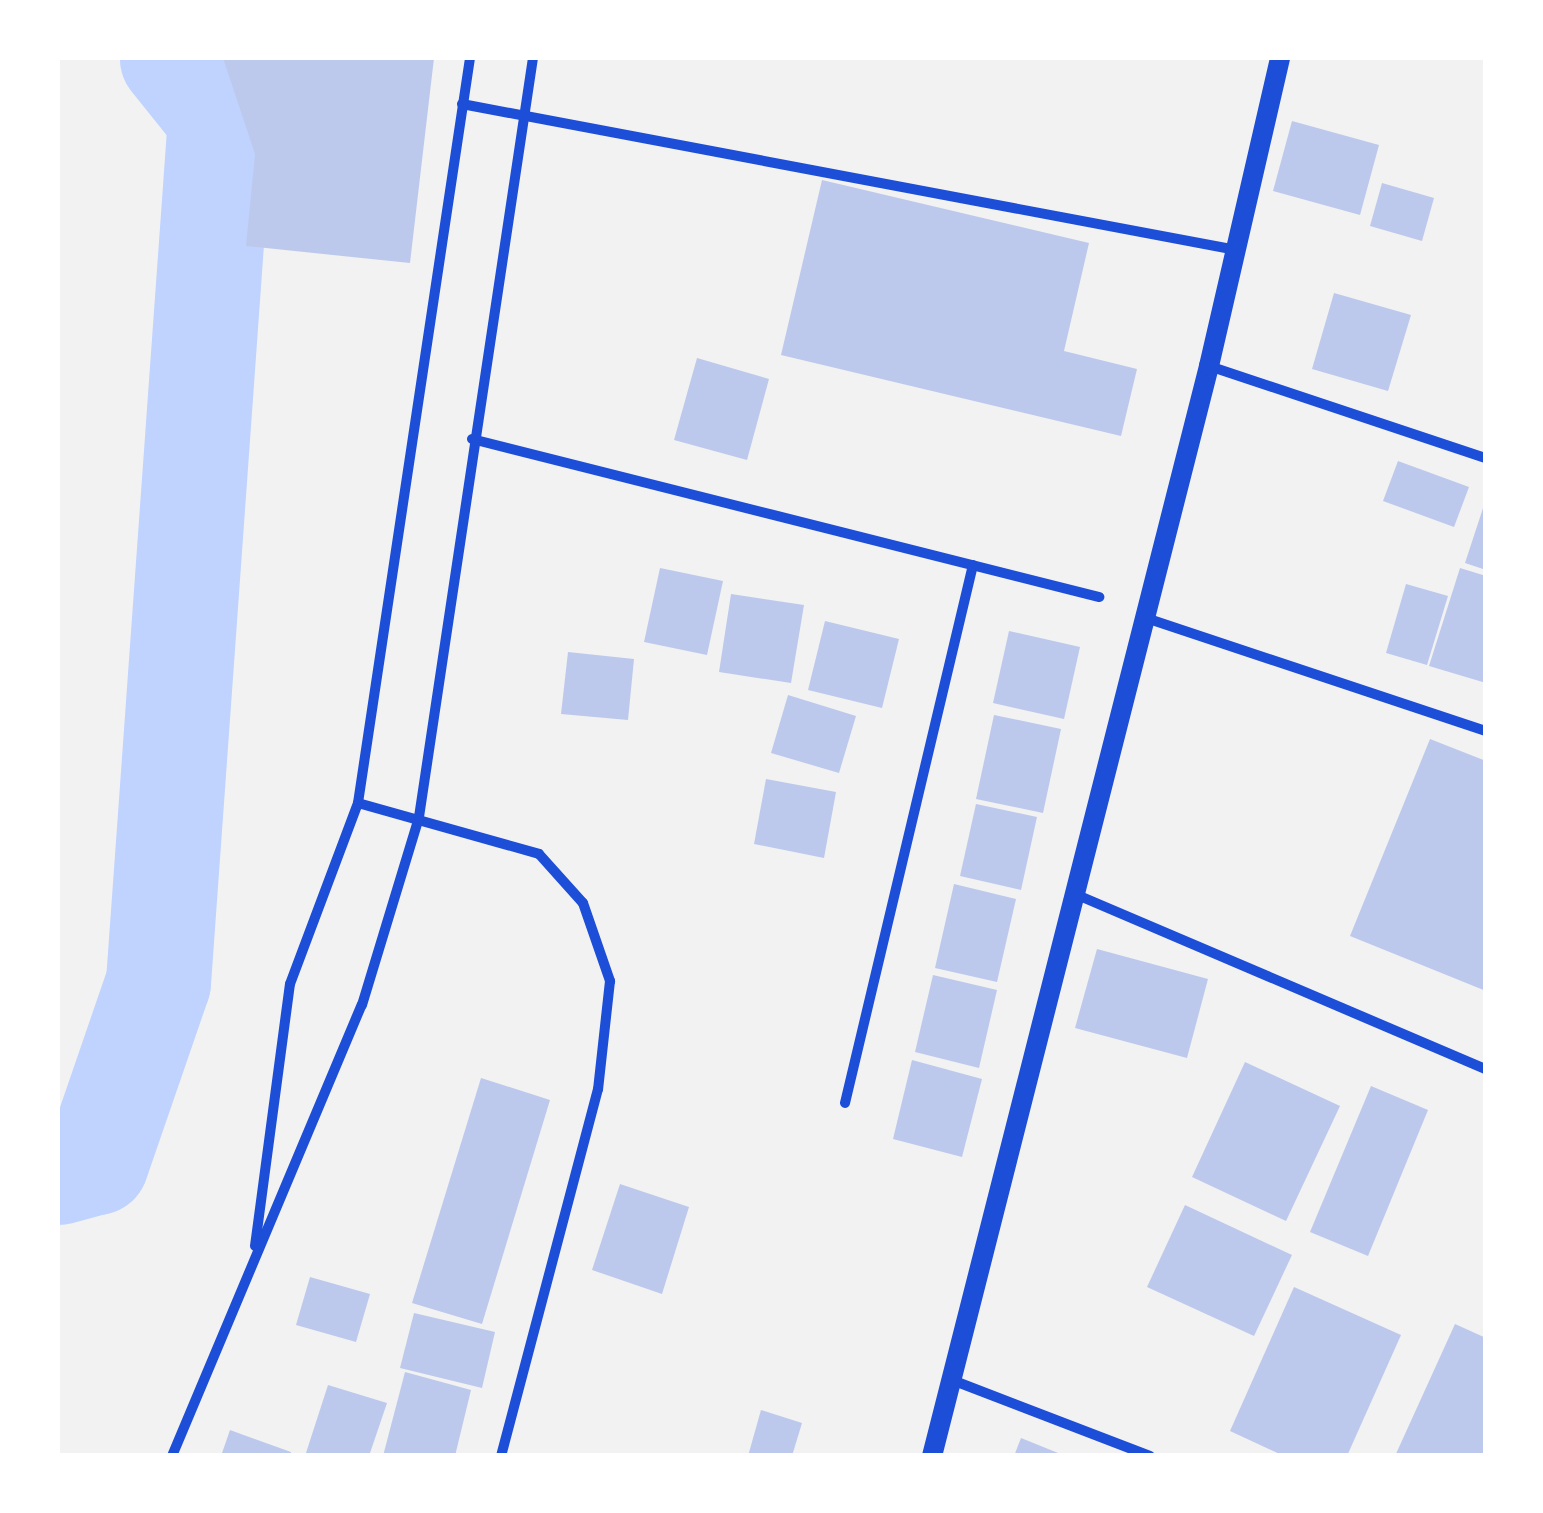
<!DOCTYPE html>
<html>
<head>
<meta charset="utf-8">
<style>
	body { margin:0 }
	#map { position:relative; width:1543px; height:1513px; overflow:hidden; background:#f2f2f2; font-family:"Open Sans",sans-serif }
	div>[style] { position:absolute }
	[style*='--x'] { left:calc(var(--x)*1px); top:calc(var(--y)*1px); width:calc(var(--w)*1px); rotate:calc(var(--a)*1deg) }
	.river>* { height:105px; margin:-52.5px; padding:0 52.5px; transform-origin:52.5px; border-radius:52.5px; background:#bfd3fe }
	.building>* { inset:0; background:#bdc9ec }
	.minor>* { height:10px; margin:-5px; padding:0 5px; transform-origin:5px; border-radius:5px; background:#1d4ed8 }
	.secondary>* { height:20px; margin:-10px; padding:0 10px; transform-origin:10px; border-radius:10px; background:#1d4ed8 }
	span { translate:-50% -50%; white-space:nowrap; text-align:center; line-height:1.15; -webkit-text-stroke:9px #fff; paint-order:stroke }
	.frame { position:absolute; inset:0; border:60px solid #fff; pointer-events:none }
</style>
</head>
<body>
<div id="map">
	<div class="river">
		<i style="--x:58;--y:1172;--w:39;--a:-15"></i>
		<i style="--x:96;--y:1162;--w:190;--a:-71"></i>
		<i style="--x:158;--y:982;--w:866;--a:-85.9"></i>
		<i style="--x:220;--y:118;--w:77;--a:-128.7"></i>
	</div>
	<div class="building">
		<i style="clip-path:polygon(223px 58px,434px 58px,410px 263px,246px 246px,255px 154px)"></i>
		<i style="clip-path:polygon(1292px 121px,1379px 145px,1360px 215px,1273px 191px)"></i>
		<i style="clip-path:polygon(822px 180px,1089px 243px,1064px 351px,1137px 369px,1121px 436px,781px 355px)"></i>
		<i style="clip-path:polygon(1382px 183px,1434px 198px,1422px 241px,1370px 226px)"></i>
		<i style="clip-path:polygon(1334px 293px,1411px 315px,1388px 391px,1312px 369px)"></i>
		<i style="clip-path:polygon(697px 358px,769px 379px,747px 460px,674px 440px)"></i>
		<i style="clip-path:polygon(1398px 461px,1469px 487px,1454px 527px,1383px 501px)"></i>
		<i style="clip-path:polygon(1485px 502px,1486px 503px,1486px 570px,1465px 563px)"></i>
		<i style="clip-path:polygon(660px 568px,723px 581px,707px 655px,644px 642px)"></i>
		<i style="clip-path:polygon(1460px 568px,1486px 576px,1486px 683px,1429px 666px)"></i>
		<i style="clip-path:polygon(1406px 584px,1448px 596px,1427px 665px,1386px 653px)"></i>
		<i style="clip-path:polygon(731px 594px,804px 605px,791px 683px,719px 672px)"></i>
		<i style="clip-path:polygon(825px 621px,899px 639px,882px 708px,808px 690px)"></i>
		<i style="clip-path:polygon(1009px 631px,1080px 647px,1064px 719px,993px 703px)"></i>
		<i style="clip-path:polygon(568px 652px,634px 659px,628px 720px,561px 714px)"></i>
		<i style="clip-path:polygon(788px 695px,856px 716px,839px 773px,771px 753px)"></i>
		<i style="clip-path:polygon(994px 715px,1061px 729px,1043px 813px,976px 799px)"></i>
		<i style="clip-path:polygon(1430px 739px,1486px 761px,1486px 991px,1350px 936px)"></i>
		<i style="clip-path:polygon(766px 779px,836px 792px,824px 858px,754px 844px)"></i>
		<i style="clip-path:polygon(976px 804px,1037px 817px,1021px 890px,960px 876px)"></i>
		<i style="clip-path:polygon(954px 884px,1016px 899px,997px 982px,935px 968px)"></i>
		<i style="clip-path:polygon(1097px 949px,1208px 979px,1187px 1058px,1075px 1028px)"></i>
		<i style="clip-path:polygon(933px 975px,997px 990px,979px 1068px,915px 1052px)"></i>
		<i style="clip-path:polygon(912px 1060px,982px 1079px,962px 1157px,893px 1139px)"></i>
		<i style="clip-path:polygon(1245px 1062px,1340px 1106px,1286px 1221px,1192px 1177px)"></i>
		<i style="clip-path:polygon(481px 1078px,550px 1100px,482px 1324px,412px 1303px)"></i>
		<i style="clip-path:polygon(1371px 1086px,1428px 1110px,1368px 1256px,1310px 1232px)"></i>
		<i style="clip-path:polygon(620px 1184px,689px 1207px,662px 1294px,592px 1270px)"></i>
		<i style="clip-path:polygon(1185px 1205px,1292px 1255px,1254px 1336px,1147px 1287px)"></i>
		<i style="clip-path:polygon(310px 1277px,370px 1294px,356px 1342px,296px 1325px)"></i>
		<i style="clip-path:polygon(1294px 1287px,1401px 1335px,1347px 1456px,1284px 1456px,1230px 1431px)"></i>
		<i style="clip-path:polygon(414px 1313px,495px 1332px,482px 1388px,400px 1368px)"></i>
		<i style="clip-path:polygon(1455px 1324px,1486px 1338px,1486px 1456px,1395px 1456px)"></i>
		<i style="clip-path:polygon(405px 1372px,471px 1390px,455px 1456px,383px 1456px)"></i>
		<i style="clip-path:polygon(328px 1385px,387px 1403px,369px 1456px,305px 1456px)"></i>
		<i style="clip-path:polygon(761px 1410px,802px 1423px,792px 1456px,748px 1456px)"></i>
		<i style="clip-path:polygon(230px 1430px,291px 1452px,290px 1456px,221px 1456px)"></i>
		<i style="clip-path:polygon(1021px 1438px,1063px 1455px,1063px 1456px,1014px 1456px)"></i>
	</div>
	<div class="minor">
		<i style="--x:462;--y:104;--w:788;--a:10.68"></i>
		<i style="--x:1209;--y:366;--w:292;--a:18.4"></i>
		<i style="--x:472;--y:439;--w:647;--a:14.14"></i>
		<i style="--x:1146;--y:618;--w:358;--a:18.4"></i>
		<i style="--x:358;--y:803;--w:188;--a:15.7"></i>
		<i style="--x:539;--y:854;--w:66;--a:48.1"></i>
		<i style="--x:583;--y:903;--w:83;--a:70.9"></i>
		<i style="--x:610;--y:981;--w:109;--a:96.3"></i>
		<i style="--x:598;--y:1089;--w:380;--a:104.8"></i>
		<i style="--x:1075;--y:894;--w:447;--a:23.1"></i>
		<i style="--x:845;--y:1103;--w:553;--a:-76.62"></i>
		<i style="--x:255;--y:1246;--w:264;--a:-82.4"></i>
		<i style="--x:290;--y:984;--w:193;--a:-69.4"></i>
		<i style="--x:358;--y:803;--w:753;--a:-81.45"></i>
		<i style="--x:952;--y:1380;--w:212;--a:21"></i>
		<i style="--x:172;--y:1456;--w:489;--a:-67.2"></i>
		<i style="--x:362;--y:1005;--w:196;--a:-73.1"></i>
		<i style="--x:419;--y:817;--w:768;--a:-81.46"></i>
	</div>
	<div class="secondary">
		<i style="--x:932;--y:1456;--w:1125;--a:-75.74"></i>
		<i style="--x:1209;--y:366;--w:316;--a:-77"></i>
	</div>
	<div class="frame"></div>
</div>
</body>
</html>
